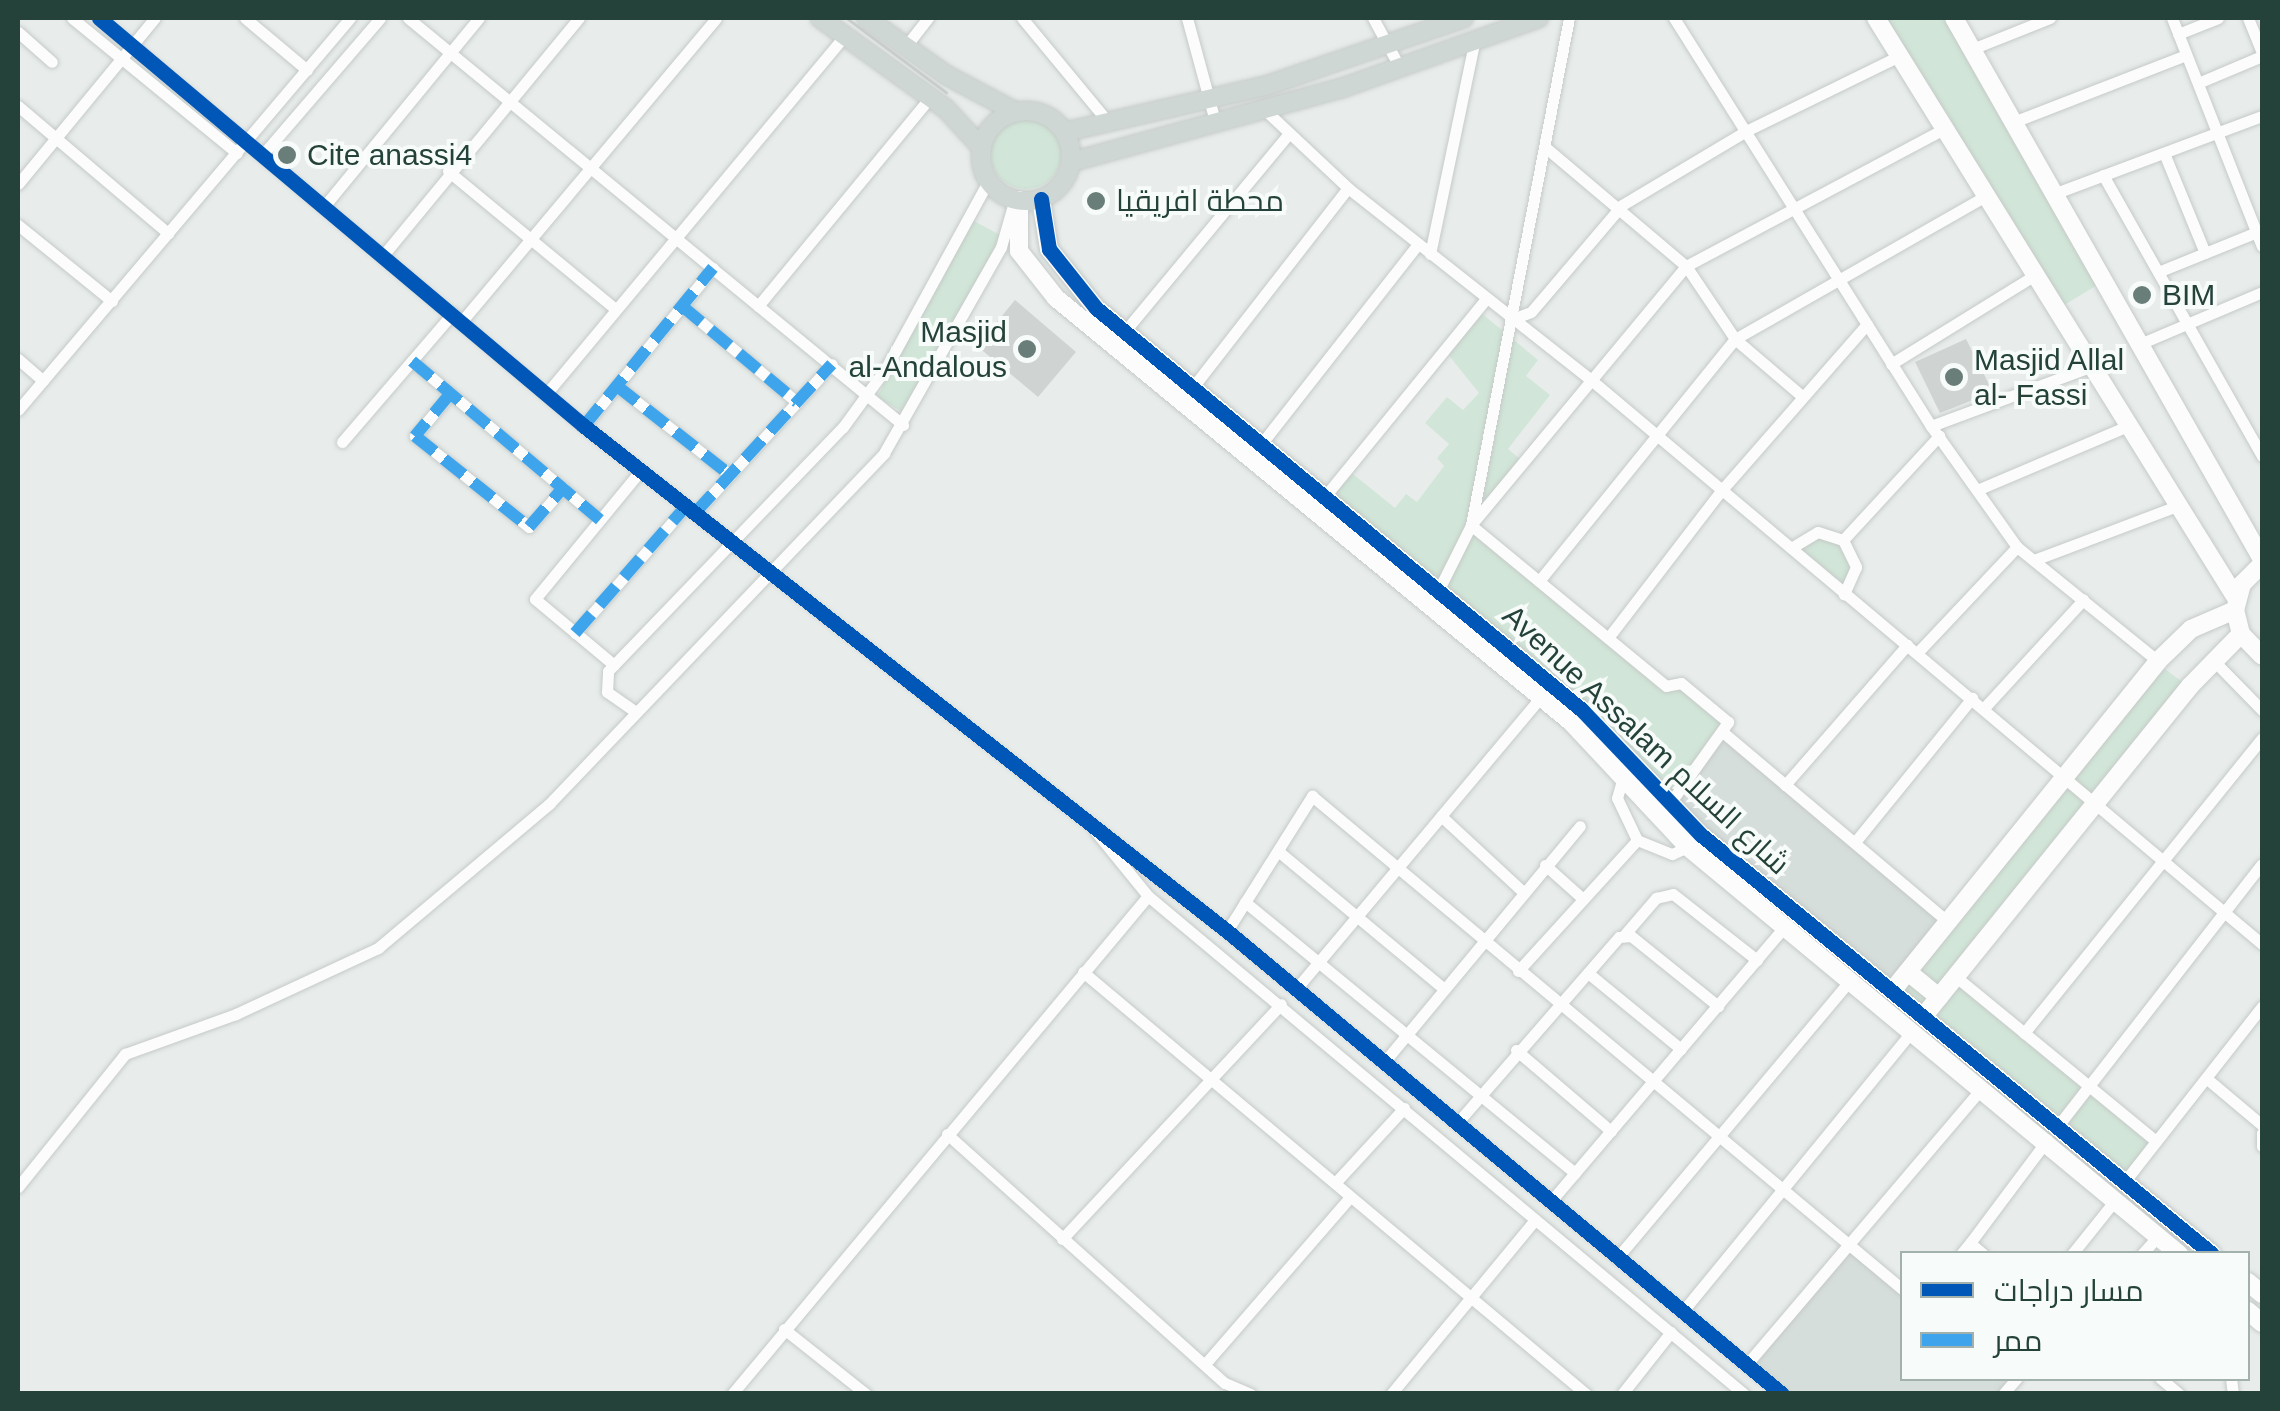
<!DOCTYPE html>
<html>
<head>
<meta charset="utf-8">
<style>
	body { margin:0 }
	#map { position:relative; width:2280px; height:1411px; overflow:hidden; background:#e8edeb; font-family:Helvetica,Cairo,sans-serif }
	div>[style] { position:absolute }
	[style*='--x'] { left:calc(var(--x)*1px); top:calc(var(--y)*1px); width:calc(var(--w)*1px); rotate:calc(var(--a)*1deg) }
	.built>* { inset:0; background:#d6dedb }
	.green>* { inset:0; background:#d1e6d8 }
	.round { border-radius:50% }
	.building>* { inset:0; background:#cfd4d2 }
	.roads { filter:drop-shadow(0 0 2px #c5cac8) drop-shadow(0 0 2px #c5cac8) }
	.street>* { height:11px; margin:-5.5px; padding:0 5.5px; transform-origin:5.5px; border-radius:5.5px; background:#fcfcfc }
	.secondary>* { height:18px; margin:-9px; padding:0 9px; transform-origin:9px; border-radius:9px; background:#fcfcfc }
	.primary>* { height:18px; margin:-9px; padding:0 9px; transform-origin:9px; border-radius:9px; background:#cfd7d5 }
	.primary>.ring { margin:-9px; padding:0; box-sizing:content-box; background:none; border:18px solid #cfd7d5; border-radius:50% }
	.tram>* { height:2.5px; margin:-1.25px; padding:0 1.25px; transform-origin:1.25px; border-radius:1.25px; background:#c9cdcc }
	.quiet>* { height:12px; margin-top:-6px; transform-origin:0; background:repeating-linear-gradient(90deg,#3ea4ec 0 25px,transparent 0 37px) }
	.cycleway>* { height:15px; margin:-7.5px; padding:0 7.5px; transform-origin:7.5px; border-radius:7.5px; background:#0057b8 }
	.dots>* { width:28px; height:28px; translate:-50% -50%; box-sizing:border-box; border:5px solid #f7fbf9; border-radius:50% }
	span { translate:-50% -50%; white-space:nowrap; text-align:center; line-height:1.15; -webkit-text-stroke:8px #f7fbf9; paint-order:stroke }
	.poi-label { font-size:30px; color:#24423a }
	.left { translate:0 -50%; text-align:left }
	.right { translate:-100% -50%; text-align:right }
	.street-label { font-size:30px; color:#24423a }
	.frame { position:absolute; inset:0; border:20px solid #24423a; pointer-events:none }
	.legend { position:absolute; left:1900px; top:1251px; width:350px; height:130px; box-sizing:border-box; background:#f7fbf9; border:2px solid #a3b1ad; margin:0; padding:12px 18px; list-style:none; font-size:30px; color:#24423a }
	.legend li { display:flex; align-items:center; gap:20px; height:50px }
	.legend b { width:50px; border:2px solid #a3b1ad }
</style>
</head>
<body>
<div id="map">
	<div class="built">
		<i style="clip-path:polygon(1725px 734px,1948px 922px,1892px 991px,1670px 803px)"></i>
		<i style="clip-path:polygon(1853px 1249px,1902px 1290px,1902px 1378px,2015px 1379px,2001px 1393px,1785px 1394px,1752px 1367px)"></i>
	</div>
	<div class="green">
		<i style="clip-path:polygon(1882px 18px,1960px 18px,2109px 278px,2061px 307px)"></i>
		<i class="round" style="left:990px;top:117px;width:72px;height:72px"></i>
		<i style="clip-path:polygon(972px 220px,1002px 236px,906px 414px,877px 397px)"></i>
		<i style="clip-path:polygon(1480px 312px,1538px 360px,1526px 376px,1550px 395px,1508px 449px,1521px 460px,1471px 525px,1672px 689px,1679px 683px,1731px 726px,1670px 803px,1326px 495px,1353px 474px,1395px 508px,1406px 494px,1417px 502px,1444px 466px,1437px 458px,1449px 444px,1425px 423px,1447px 397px,1463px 410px,1479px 393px,1447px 353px)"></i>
		<i style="clip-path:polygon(1813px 536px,1839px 542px,1852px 564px,1847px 587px,1796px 545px)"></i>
		<i style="clip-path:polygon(2158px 664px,2188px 686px,1956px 975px,2156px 1141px,2125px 1181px,1892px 991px)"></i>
	</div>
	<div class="building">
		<i style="clip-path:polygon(1015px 300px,1076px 352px,1038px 397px,977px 346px)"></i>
		<i style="clip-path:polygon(1966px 339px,1993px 392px,1940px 413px,1915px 362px)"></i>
	</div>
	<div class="roads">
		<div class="street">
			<i style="--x:72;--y:18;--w:213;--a:39.3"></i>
			<i style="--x:99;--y:18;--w:634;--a:40.07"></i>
			<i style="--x:584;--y:426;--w:818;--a:38.15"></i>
			<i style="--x:1227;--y:931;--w:723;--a:39.84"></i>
			<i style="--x:245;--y:18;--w:81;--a:40"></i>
			<i style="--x:408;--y:18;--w:641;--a:39.43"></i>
			<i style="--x:1022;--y:18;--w:135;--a:50.4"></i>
			<i style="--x:1187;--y:18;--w:107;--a:74.8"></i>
			<i style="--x:1373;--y:18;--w:57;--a:61.6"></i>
			<i style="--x:1674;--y:18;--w:482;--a:57.8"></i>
			<i style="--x:1931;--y:426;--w:148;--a:54.6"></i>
			<i style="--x:2017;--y:547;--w:181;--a:39"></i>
			<i style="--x:2172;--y:18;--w:245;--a:68.5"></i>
			<i style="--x:2248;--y:18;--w:38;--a:68"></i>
			<i style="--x:18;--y:32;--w:45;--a:41.4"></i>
			<i style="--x:2178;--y:34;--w:43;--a:-21.8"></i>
			<i style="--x:906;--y:46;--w:36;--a:-52"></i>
			<i style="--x:1972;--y:49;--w:84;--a:-21.7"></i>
			<i style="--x:2198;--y:83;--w:69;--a:-22.9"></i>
			<i style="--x:18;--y:106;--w:197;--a:40.3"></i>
			<i style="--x:1265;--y:110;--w:114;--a:43.2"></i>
			<i style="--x:1348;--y:188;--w:308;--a:38.3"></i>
			<i style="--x:1590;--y:379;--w:878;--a:40.06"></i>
			<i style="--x:2016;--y:121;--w:182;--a:-21.2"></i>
			<i style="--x:1545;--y:147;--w:185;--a:40.2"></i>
			<i style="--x:1686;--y:266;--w:88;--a:56.1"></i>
			<i style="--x:1735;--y:339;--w:89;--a:40.5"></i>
			<i style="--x:264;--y:153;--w:178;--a:-49.3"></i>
			<i style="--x:2164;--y:153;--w:108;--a:67.7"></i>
			<i style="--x:448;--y:171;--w:214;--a:39.5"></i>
			<i style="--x:2103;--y:175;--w:323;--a:60.5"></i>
			<i style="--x:18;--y:184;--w:215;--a:-50.5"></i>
			<i style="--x:2056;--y:193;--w:220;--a:-20.5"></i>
			<i style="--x:326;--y:204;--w:241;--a:-50.6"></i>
			<i style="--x:18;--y:225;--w:121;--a:39"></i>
			<i style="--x:385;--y:253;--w:305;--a:-50.5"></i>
			<i style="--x:1430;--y:254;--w:221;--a:-78.2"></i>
			<i style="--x:2158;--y:272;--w:107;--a:-22"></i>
			<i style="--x:682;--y:306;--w:150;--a:39.9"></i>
			<i style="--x:758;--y:306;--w:271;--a:-50.5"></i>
			<i style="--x:1510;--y:320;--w:22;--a:-21"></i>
			<i style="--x:1531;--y:312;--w:140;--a:-49.6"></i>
			<i style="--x:1622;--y:205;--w:144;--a:-30.8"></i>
			<i style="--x:1746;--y:131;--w:173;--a:-26.1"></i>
			<i style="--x:462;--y:321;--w:395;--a:-50"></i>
			<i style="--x:1125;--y:331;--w:254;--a:-50.3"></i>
			<i style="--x:2142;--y:343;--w:130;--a:-23"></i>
			<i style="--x:18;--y:359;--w:33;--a:41"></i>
			<i style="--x:412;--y:361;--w:246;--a:40.2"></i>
			<i style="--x:1891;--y:364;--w:169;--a:-31.7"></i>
			<i style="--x:617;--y:386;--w:144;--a:38.2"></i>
			<i style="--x:1193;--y:387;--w:252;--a:-52.1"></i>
			<i style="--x:450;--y:394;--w:55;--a:129.8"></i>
			<i style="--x:415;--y:436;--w:146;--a:38.6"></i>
			<i style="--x:529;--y:527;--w:52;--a:-48.9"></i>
			<i style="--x:546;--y:394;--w:469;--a:-50.2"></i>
			<i style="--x:18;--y:410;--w:514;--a:-49.74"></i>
			<i style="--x:584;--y:426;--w:204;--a:-50.8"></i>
			<i style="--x:1931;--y:426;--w:172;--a:-20.4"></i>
			<i style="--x:342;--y:442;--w:170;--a:-49.3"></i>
			<i style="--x:1262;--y:443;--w:253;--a:-51.9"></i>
			<i style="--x:1977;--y:490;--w:164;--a:-23"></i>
			<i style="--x:1326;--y:495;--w:252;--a:-50.8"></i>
			<i style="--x:695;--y:513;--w:202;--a:-47.4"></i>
			<i style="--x:1843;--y:540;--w:142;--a:-47.3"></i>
			<i style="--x:1791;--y:548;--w:31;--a:-31"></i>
			<i style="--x:1818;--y:532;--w:26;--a:18"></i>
			<i style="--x:1843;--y:540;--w:30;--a:64"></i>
			<i style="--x:1856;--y:567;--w:30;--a:114"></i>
			<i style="--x:2034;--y:560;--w:153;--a:-20.7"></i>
			<i style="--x:1539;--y:581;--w:311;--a:-51"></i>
			<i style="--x:1735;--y:339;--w:290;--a:-29.7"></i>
			<i style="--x:1436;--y:595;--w:78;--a:-63.4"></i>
			<i style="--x:1471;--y:525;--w:516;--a:-79.06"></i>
			<i style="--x:575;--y:633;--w:169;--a:-48.8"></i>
			<i style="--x:1608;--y:638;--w:184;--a:-52.5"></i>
			<i style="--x:1720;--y:492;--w:223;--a:-48.8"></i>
			<i style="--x:1917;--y:653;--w:146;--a:-46.7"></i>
			<i style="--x:2214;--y:661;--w:69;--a:45.6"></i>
			<i style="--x:614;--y:665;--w:103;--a:-140.1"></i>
			<i style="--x:535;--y:599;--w:166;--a:-50.6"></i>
			<i style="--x:1984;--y:708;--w:147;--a:-47.5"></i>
			<i style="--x:633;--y:710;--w:32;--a:-145"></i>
			<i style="--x:607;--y:692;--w:21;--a:-87"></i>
			<i style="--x:608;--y:671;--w:339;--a:-46.1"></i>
			<i style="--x:843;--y:427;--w:73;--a:-53.9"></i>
			<i style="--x:886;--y:368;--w:214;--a:-61.3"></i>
			<i style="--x:1725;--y:734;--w:292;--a:40.1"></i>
			<i style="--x:1623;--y:777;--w:22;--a:106"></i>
			<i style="--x:1617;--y:798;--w:47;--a:64.5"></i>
			<i style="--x:1785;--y:785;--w:186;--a:-48.9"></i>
			<i style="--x:1670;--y:803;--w:100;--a:-54.4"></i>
			<i style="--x:1728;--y:722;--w:61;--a:-140.3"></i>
			<i style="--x:1681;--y:683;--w:15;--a:169"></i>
			<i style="--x:1666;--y:686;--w:253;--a:-140.5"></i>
			<i style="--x:1471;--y:525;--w:337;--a:-50.3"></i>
			<i style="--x:1686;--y:266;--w:293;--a:-28"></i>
			<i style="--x:1096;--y:832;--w:82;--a:50.9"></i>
			<i style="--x:1148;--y:896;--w:777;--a:39.88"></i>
			<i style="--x:1855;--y:842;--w:186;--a:-50.9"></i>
			<i style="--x:1278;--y:851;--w:214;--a:39.7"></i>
			<i style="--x:1545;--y:865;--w:51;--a:41.8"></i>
			<i style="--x:1522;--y:891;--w:110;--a:-137.2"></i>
			<i style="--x:1441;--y:816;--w:155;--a:-50"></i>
			<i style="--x:1245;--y:902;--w:427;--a:39.4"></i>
			<i style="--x:1227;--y:931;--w:160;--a:-57.8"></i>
			<i style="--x:1312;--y:796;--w:769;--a:39.88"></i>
			<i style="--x:1625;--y:934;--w:48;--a:-49.3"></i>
			<i style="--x:1656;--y:898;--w:17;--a:-13"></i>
			<i style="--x:1673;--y:894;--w:107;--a:38.2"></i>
			<i style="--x:1518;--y:971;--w:177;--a:-47.7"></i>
			<i style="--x:1637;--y:840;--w:38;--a:22"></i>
			<i style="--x:1672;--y:854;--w:17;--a:-24"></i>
			<i style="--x:1083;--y:972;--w:657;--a:40"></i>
			<i style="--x:1588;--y:973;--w:120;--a:39.3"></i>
			<i style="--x:1955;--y:976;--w:260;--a:39.4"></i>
			<i style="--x:1296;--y:989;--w:226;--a:-50"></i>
			<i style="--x:2024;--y:1033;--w:379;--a:-51.1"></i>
			<i style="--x:1516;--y:1050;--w:125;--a:40.5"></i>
			<i style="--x:1385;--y:1061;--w:305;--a:-50.3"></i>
			<i style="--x:2206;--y:1078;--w:73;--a:40"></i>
			<i style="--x:1458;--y:1122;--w:245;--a:-49"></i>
			<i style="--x:1619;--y:937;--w:12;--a:-5"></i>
			<i style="--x:1631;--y:936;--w:112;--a:38.8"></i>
			<i style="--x:2057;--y:1127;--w:333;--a:-52.1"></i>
			<i style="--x:2262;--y:1133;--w:13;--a:90"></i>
			<i style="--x:947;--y:1134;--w:373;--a:41.9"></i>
			<i style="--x:1225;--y:1383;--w:28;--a:23"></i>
			<i style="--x:2125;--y:1181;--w:222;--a:-51.9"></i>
			<i style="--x:1335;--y:1183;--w:102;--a:-47.4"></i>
			<i style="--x:18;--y:1187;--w:171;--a:-51.2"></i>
			<i style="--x:125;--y:1054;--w:118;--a:-19.8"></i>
			<i style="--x:236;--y:1014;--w:157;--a:-24.9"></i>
			<i style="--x:378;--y:948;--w:224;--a:-40.1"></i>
			<i style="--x:549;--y:804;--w:485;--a:-46.3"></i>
			<i style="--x:884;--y:453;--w:237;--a:-60.4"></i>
			<i style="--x:1001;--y:247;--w:47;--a:-73.9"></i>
			<i style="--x:1551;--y:1201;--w:361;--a:-49.6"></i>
			<i style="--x:1062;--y:1239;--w:321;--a:-47"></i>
			<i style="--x:1970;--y:1243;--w:129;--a:-53.2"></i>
			<i style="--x:1961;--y:1254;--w:14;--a:-51"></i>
			<i style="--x:1970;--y:1243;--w:17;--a:40"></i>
			<i style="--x:2072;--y:1254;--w:70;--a:-51.3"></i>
			<i style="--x:2142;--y:1254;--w:24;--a:-48"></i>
			<i style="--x:1617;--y:1258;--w:363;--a:-50"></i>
			<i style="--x:1683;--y:1311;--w:362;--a:-50.7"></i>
			<i style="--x:784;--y:1329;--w:105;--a:38.4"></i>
			<i style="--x:1205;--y:1364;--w:221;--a:-49"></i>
			<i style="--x:1747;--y:1364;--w:362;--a:-49.6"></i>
			<i style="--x:2160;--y:1378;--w:25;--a:40"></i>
			<i style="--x:2231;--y:1378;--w:16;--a:83"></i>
			<i style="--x:732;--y:1394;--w:649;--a:-50.13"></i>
			<i style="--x:1391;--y:1394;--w:226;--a:-50.4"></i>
			<i style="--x:1622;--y:1394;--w:79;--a:-51.7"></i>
			<i style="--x:2003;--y:1394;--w:21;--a:-49"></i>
		</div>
		<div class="secondary">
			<i style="--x:1876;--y:18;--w:683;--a:58.17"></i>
			<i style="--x:1954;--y:18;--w:623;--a:60.35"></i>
			<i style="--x:1041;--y:199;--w:51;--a:80.9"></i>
			<i style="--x:1049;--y:249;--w:75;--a:51.5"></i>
			<i style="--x:1096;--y:308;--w:631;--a:39.6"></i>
			<i style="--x:1582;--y:710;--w:171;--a:46.4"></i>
			<i style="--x:1700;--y:834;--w:662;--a:39.36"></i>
			<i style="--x:1019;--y:200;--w:51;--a:90"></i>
			<i style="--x:1019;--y:251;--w:60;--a:51.8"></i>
			<i style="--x:1056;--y:298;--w:667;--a:39.46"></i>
			<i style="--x:1571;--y:722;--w:171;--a:46.9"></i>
			<i style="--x:1688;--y:847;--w:638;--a:39.66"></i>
			<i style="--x:2262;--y:564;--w:28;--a:135"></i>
			<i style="--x:2242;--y:584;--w:27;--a:105"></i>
			<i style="--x:2235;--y:610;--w:25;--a:76"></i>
			<i style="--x:2241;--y:634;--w:30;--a:46"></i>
			<i style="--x:1908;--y:972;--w:40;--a:39"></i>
			<i style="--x:1892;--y:991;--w:424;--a:-51.1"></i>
			<i style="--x:2158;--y:661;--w:46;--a:-44.1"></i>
			<i style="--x:2191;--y:629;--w:48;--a:-23.4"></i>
			<i style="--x:1923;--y:1017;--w:425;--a:-51.1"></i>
			<i style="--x:2190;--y:686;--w:73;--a:-45.6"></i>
			<i style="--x:2248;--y:1282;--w:18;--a:41"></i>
			<i style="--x:2248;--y:1311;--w:18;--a:41"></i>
		</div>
		<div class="primary">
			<i style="--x:820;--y:18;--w:155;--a:35.8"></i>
			<i style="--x:946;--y:109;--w:53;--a:47.3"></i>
			<i style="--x:866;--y:18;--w:98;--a:35.5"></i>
			<i style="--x:946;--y:75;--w:79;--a:27.9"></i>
			<i class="ring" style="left:981px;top:111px;width:72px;height:72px"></i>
			<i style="--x:1065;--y:132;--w:208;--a:-13"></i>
			<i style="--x:1268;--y:85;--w:207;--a:-18.9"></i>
			<i style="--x:1071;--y:162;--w:281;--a:-15.3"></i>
			<i style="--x:1342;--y:88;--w:209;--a:-19.6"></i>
		</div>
	</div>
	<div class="tram">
		<i style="--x:847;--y:18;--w:124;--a:36.8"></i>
	</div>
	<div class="quiet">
		<i style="--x:682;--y:306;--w:150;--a:39.9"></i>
		<i style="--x:412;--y:361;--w:246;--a:40.2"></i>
		<i style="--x:617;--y:386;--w:144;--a:38.2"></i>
		<i style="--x:450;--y:394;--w:55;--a:129.8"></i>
		<i style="--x:415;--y:436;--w:146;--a:38.6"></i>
		<i style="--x:529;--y:527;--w:52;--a:-48.9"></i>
		<i style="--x:584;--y:426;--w:204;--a:-50.8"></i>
		<i style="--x:695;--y:513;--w:202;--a:-47.4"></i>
		<i style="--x:575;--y:633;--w:169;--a:-48.8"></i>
	</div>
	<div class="cycleway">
		<i style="--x:99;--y:18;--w:634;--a:40.07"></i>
		<i style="--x:584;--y:426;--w:818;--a:38.15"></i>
		<i style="--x:1227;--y:931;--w:723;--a:39.84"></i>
		<i style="--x:1041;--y:199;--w:51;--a:80.9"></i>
		<i style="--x:1049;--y:249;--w:75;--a:51.5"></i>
		<i style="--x:1096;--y:308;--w:631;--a:39.6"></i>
		<i style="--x:1582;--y:710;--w:171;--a:46.4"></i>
		<i style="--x:1700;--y:834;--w:662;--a:39.36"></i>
	</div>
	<div class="dots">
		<i style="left:287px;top:155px;background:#697e78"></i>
		<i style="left:1096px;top:201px;background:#697e78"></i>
		<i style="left:2142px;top:295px;background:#697e78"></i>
		<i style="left:1027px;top:349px;background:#697e78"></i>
		<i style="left:1954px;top:377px;background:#697e78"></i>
	</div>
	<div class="poi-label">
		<span class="left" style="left:307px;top:155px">Cite anassi4</span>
		<span class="left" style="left:1116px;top:201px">محطة افريقيا</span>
		<span class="left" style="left:2162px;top:295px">BIM</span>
		<span class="right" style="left:1007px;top:349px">Masjid<br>al-Andalous</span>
		<span class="left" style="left:1974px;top:377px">Masjid Allal<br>al- Fassi</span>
	</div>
	<div class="street-label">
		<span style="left:1646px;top:740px;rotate:43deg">Avenue Assalam شارع السلام</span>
	</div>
	<div class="frame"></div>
	<ul class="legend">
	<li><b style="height:12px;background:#0057b8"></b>مسار دراجات</li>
	<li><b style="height:12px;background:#3ea4ec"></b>ممر</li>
	</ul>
</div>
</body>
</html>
